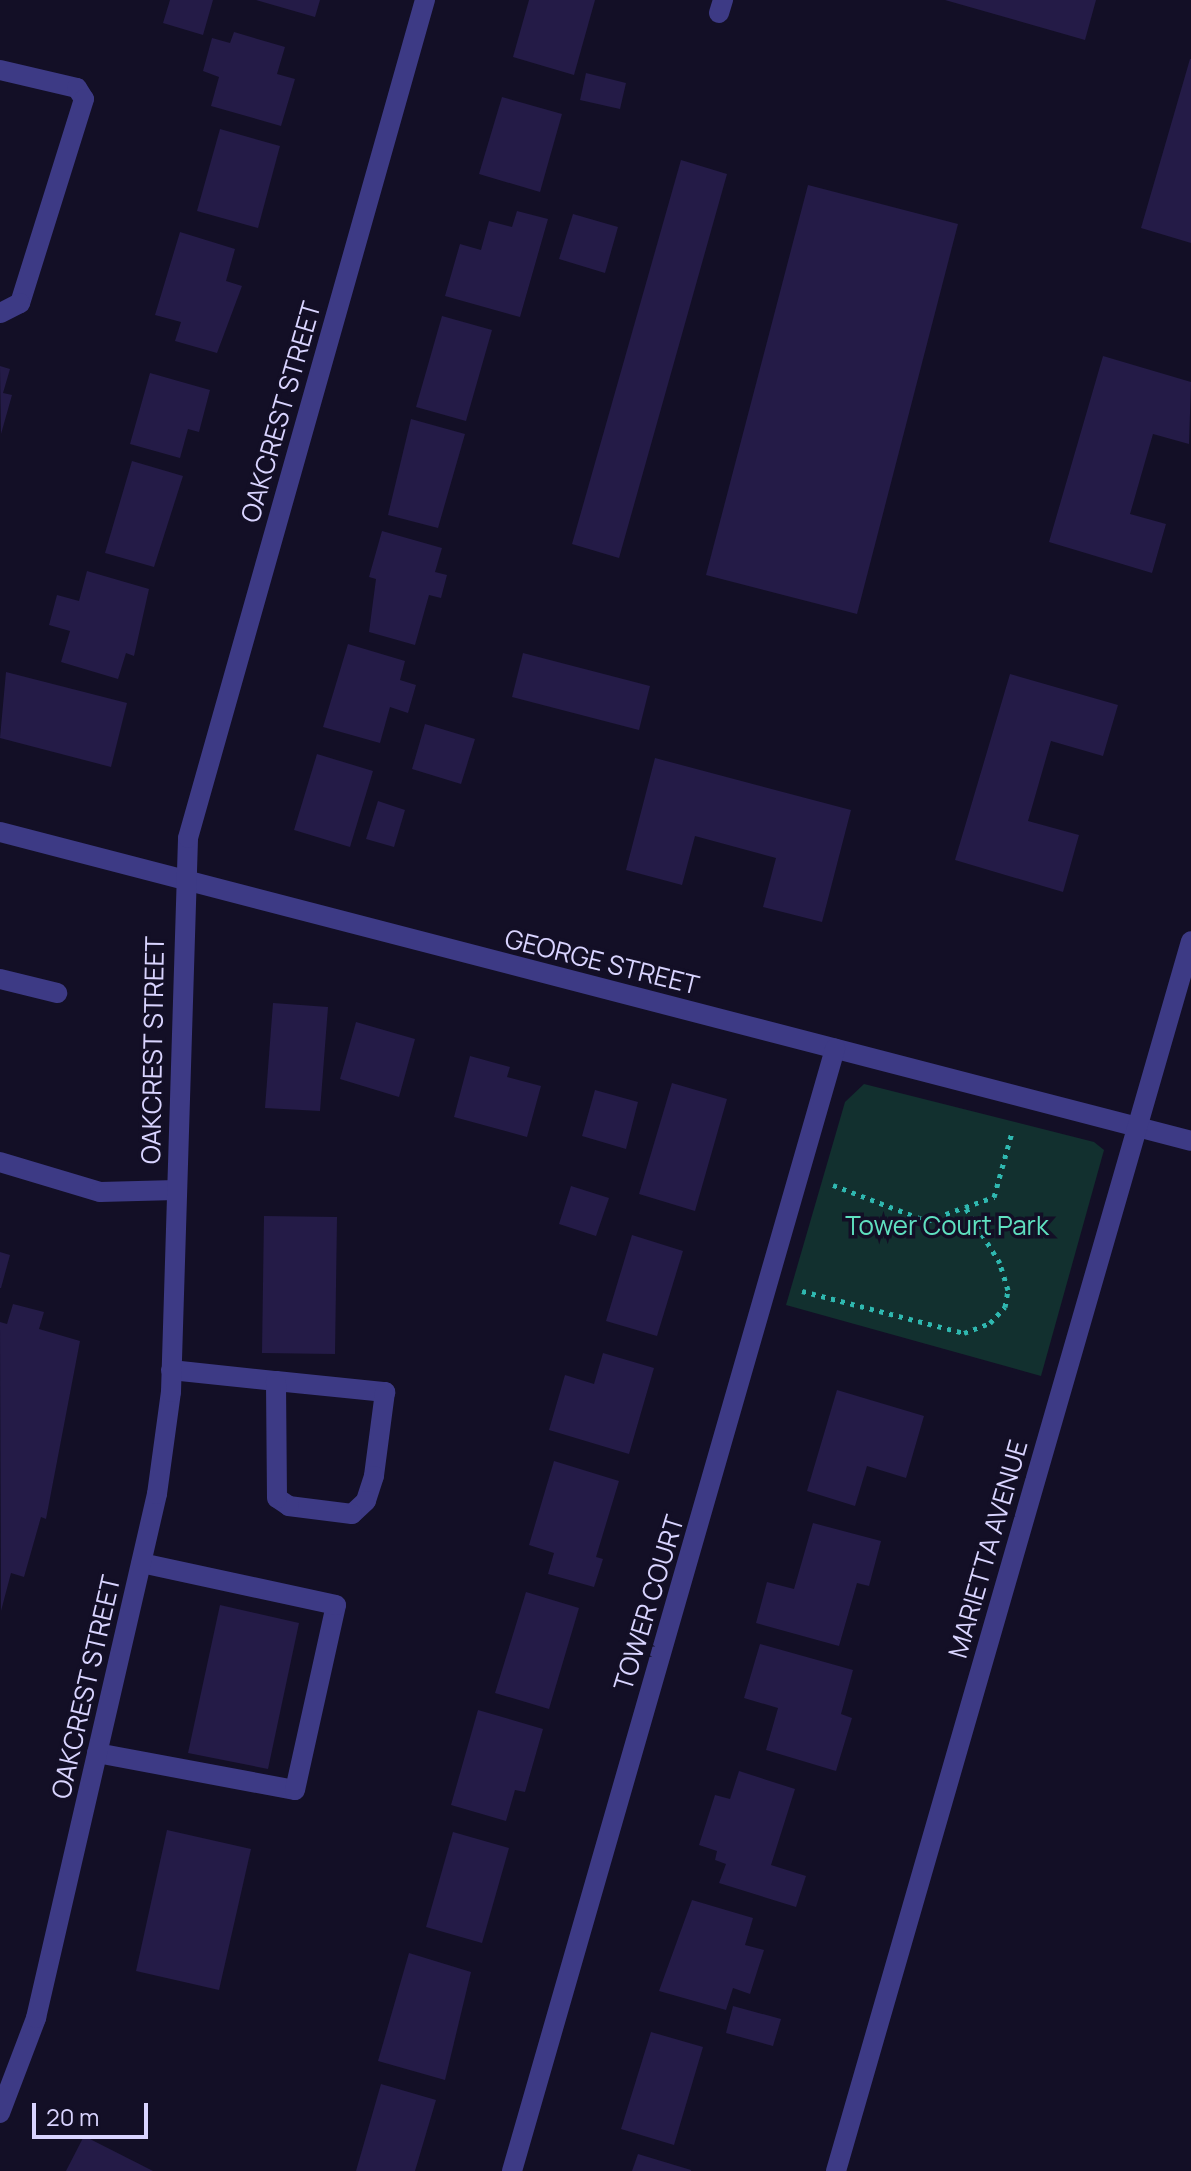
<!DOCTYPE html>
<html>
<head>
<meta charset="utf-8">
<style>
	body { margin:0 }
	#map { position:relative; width:1191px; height:2171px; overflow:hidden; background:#130f26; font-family:Manrope,sans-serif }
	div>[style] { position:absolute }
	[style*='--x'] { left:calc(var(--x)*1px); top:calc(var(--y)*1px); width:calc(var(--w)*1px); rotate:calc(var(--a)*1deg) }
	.green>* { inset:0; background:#12302f }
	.building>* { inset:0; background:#241b47 }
	.path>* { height:5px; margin-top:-2.5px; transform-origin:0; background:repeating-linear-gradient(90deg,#2fb8b0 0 4px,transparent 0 10px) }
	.minor>* { height:20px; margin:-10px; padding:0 10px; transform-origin:10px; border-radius:10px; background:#3d3a85 }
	span { translate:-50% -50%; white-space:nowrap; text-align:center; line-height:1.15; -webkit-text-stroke:7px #130f26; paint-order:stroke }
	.street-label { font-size:26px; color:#d9d4ff }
	.park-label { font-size:26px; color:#5fe0c0 }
	.scale { position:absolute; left:32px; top:2103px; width:116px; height:36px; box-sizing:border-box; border:4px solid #d9d4ff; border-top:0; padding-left:10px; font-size:24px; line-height:28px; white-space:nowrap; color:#d9d4ff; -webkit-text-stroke:6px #130f26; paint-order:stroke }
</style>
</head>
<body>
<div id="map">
	<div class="green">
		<i style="clip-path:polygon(864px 1084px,1094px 1142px,1104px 1150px,1041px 1376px,786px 1305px,845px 1102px)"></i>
	</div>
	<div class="building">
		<i style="clip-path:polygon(170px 0,213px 0,203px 35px,163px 23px)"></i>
		<i style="clip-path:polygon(256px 0,320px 0,315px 17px)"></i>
		<i style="clip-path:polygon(529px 0,595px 0,574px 75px,513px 57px)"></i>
		<i style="clip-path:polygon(945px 0,1096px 0,1085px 40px)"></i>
		<i style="clip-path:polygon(234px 32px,285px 47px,277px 74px,295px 79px,281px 126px,211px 106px,219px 77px,203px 71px,212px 38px,230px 43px)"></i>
		<i style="clip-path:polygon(1190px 59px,1191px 59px,1191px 243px,1141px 228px)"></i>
		<i style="clip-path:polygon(586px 73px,626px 83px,620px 109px,580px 100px)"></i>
		<i style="clip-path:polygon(502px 97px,562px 114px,540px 192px,479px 174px)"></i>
		<i style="clip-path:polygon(220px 129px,280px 146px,258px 228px,197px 211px)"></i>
		<i style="clip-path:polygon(681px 160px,727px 174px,619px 558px,572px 544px)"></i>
		<i style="clip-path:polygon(808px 185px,958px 224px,857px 614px,706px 575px)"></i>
		<i style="clip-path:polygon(517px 211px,548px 219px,520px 317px,445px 296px,460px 244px,481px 250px,489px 221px,512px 227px)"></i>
		<i style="clip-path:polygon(573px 214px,618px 227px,605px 273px,559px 259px)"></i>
		<i style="clip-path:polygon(180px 232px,235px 249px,226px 281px,242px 286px,217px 353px,175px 341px,181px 322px,155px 315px)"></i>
		<i style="clip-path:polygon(442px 316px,492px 330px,466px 421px,416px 407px)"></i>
		<i style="clip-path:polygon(1103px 356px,1191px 382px,1189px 444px,1153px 434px,1130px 514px,1166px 524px,1152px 573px,1049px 542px)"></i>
		<i style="clip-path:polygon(0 366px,10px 369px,3px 393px,12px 395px,1px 434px)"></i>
		<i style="clip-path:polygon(150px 373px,210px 390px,199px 432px,188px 429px,180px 458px,130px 444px)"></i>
		<i style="clip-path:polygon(411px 419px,465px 434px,438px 528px,388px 515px)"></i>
		<i style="clip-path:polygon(132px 461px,183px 476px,154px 567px,105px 553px)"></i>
		<i style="clip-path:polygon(382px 531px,442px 548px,435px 572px,447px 575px,441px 598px,429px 595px,415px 645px,369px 632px,376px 579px,369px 577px)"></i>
		<i style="clip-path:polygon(87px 571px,149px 589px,134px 656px,126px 653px,118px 679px,61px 662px,70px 631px,49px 625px,57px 595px,79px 601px)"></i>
		<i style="clip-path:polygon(348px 644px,405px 661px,400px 680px,416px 685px,408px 713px,390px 707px,380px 743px,323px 727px)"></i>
		<i style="clip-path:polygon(523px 653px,650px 686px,639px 730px,512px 697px)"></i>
		<i style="clip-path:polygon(6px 672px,127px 703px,111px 767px,0 738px)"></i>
		<i style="clip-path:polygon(1010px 674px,1118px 705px,1103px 756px,1051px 741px,1028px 821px,1079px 835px,1063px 892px,955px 860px)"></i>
		<i style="clip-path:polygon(425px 724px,475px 739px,461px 784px,412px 769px)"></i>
		<i style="clip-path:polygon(317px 754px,373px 771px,350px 847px,294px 830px)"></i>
		<i style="clip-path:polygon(655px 758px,851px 810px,822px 922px,763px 907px,776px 858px,695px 836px,682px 885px,626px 870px)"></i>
		<i style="clip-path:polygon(378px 801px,405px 810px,394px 847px,366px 839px)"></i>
		<i style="clip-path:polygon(273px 1003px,328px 1007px,320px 1111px,265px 1108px)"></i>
		<i style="clip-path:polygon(356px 1022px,415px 1039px,399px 1097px,340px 1079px)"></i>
		<i style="clip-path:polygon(470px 1056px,510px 1067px,507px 1077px,541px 1086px,527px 1137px,454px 1117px)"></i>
		<i style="clip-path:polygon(672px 1083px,727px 1099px,695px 1211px,639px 1194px)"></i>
		<i style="clip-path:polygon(595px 1090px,638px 1102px,626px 1149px,582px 1136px)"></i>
		<i style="clip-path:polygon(571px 1186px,609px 1198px,596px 1236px,559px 1224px)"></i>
		<i style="clip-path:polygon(264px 1216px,337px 1217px,335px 1354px,262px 1353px)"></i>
		<i style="clip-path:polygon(632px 1235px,683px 1251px,657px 1336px,606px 1321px)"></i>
		<i style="clip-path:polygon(0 1252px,10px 1255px,1px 1288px,0 1288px)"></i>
		<i style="clip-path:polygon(13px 1304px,44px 1312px,39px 1329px,80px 1341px,46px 1519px,41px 1517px,24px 1577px,11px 1573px,1px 1611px,0 1322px,7px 1324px)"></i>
		<i style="clip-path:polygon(603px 1353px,654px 1368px,629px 1454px,549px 1430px,565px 1375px,594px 1384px)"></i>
		<i style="clip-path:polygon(837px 1390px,924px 1416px,906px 1478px,867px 1466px,855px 1506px,807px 1491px)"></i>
		<i style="clip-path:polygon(554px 1461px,619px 1481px,596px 1557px,603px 1559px,594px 1587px,548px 1574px,554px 1553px,529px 1545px)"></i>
		<i style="clip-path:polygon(813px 1523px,881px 1541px,869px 1586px,857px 1583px,839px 1646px,756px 1623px,767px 1582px,794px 1589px)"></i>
		<i style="clip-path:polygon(526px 1592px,579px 1608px,549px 1709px,495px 1693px)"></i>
		<i style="clip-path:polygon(220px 1605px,299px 1623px,268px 1769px,188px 1753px)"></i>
		<i style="clip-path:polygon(760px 1644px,853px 1670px,841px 1714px,852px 1718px,836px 1771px,766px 1750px,778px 1708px,744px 1698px)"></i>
		<i style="clip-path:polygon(478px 1710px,543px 1729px,525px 1792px,515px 1790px,506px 1821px,451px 1805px)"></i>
		<i style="clip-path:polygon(739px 1771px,795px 1789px,771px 1865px,806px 1876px,796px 1907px,719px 1883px,726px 1864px,715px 1860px,717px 1851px,699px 1845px,715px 1795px,730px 1799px)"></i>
		<i style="clip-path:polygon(167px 1830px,251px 1849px,219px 1990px,136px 1971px)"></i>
		<i style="clip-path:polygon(453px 1832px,509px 1848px,482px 1943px,426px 1927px)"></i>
		<i style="clip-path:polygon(692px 1900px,753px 1918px,745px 1945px,764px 1950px,750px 1994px,733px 1988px,726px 2010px,659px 1991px)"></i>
		<i style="clip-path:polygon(409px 1953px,471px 1972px,445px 2080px,378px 2061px)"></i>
		<i style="clip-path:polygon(733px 2006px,781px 2019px,773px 2046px,726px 2033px)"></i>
		<i style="clip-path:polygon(651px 2032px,703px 2047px,674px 2145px,621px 2129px)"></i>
		<i style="clip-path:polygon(381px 2084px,436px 2100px,415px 2171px,356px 2171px)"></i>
		<i style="clip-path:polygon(84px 2136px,153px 2171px,66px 2171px)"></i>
		<i style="clip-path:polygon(638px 2154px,691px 2170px,691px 2171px,632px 2171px)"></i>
	</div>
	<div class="path">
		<i style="--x:833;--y:1185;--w:101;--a:21"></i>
		<i style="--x:927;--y:1221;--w:40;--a:-20.2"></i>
		<i style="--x:802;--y:1291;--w:167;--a:14.5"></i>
		<i style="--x:964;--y:1333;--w:28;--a:-21"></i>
		<i style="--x:990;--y:1323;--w:22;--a:-47"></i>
		<i style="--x:1005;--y:1307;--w:17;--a:-80"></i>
		<i style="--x:1008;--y:1290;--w:28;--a:-107"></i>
		<i style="--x:1000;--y:1263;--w:66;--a:-122"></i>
		<i style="--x:965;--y:1207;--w:31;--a:-19"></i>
		<i style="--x:994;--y:1197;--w:67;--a:-74.5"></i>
	</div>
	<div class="minor">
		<i style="--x:719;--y:13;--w:14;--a:-73"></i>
		<i style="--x:0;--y:70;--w:79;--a:13.2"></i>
		<i style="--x:77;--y:88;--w:13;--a:58"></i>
		<i style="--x:84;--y:99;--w:214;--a:107.4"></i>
		<i style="--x:20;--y:303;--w:22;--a:153"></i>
		<i style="--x:0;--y:832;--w:1230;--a:14.54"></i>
		<i style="--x:0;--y:979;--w:59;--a:13.8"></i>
		<i style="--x:0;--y:1162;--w:104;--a:16.7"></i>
		<i style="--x:100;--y:1192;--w:76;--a:-1.5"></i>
		<i style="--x:171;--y:1370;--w:106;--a:6"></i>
		<i style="--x:276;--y:1381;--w:110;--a:5.8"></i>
		<i style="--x:385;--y:1392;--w:85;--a:97.5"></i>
		<i style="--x:374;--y:1476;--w:26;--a:108"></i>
		<i style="--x:366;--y:1501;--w:19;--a:137"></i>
		<i style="--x:352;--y:1514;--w:64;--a:-172.8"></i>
		<i style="--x:289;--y:1506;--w:14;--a:-146"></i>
		<i style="--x:277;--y:1498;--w:117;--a:-90.5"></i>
		<i style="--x:97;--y:1753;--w:201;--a:10.6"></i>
		<i style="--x:295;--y:1790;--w:189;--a:-77.5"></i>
		<i style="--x:336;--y:1605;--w:199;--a:-167.8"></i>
		<i style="--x:0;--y:2113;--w:102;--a:-69.2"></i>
		<i style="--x:36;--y:2018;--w:538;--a:-77"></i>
		<i style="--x:157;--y:1494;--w:103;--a:-82.2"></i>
		<i style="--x:171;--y:1392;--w:554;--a:-88.24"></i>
		<i style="--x:188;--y:838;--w:871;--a:-74.21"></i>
		<i style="--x:512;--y:2171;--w:1168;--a:-73.94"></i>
		<i style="--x:836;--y:2171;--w:1280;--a:-73.9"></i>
	</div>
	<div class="street-label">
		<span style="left:281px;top:412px;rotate:-74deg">OAKCREST STREET</span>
		<span style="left:602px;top:962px;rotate:14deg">GEORGE STREET</span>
		<span style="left:153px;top:1050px;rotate:-89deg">OAKCREST STREET</span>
		<span style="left:988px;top:1549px;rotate:-74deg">MARIETTA AVENUE</span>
		<span style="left:649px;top:1603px;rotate:-73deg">TOWER COURT</span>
		<span style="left:86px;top:1687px;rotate:-77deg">OAKCREST STREET</span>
	</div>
	<div class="park-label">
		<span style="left:947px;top:1226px">Tower Court Park</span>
	</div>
	<div class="scale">20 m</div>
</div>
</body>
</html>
